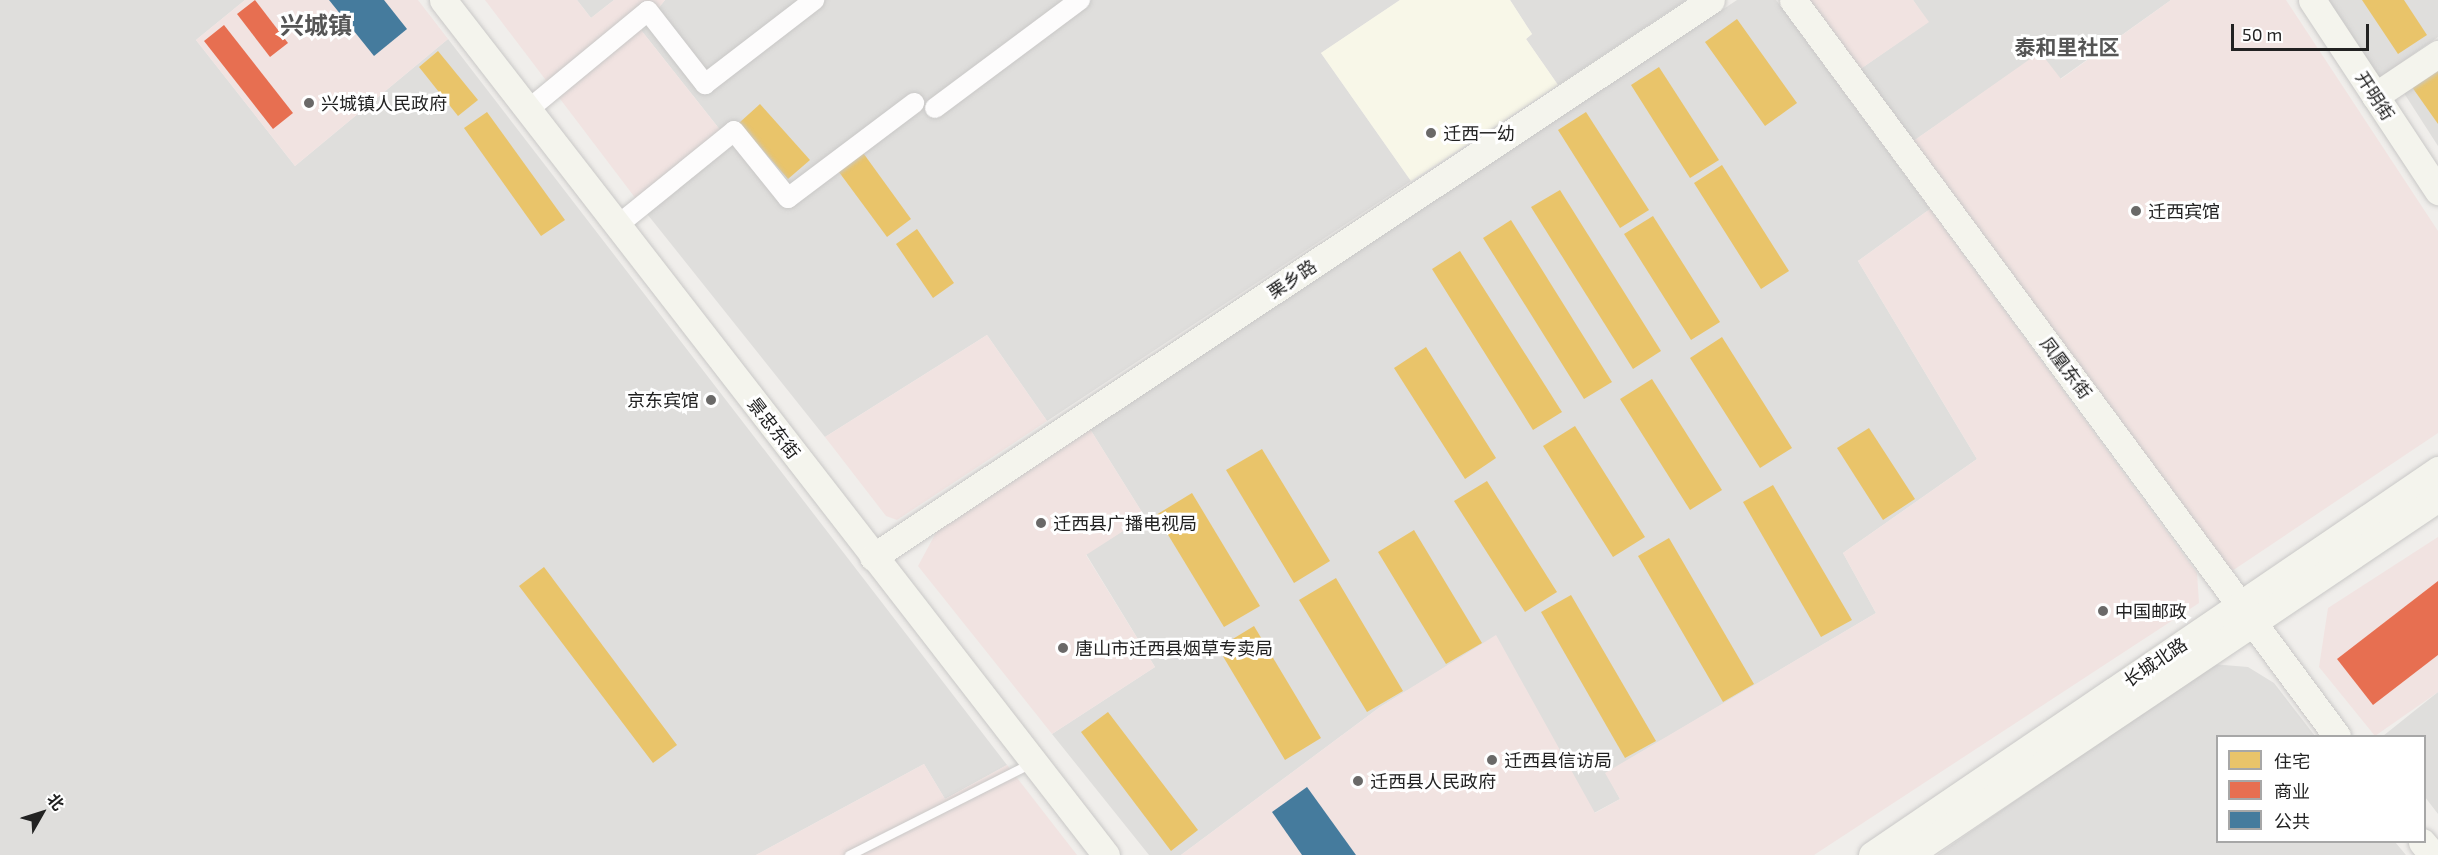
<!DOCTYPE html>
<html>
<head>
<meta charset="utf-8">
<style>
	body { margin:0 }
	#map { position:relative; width:2438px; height:855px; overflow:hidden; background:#f0eeeb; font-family:"Exo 2","Noto Sans SC",sans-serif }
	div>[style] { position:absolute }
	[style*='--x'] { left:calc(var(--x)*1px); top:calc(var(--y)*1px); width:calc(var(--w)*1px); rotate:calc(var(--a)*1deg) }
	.residential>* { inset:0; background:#dfdedc }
	.commercial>* { inset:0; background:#f1e3e1 }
	.education>* { inset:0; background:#f8f7e8 }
	.homes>* { inset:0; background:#e9c46a }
	.shops>* { inset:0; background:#e76f51 }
	.public>* { inset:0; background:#457b9d }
	.roads { filter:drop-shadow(0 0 2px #c9c8c7) drop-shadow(0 0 2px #c9c8c7) }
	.lane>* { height:9px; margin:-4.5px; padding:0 4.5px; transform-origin:4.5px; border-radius:4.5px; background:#fdfcfc }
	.street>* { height:20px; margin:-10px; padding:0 10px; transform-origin:10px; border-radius:10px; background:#fdfcfc }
	.secondary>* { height:27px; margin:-13.5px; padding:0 13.5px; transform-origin:13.5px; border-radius:13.5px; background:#f4f4ed }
	.dots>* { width:16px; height:16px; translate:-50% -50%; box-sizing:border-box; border:3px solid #fff; border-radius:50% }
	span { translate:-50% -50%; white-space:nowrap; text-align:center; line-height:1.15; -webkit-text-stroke:6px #fff; paint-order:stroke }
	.street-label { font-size:18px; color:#222 }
	.poi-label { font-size:18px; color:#222 }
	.left { translate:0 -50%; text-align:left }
	.right { translate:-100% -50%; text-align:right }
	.quarter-label { font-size:21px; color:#555; font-weight:700 }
	.district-label { font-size:24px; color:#555; font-weight:700 }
	.legend { position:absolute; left:2216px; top:735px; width:210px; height:108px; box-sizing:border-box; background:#fff; border:2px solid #a7a7a7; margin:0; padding:8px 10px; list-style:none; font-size:18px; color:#222 }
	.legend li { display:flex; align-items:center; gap:12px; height:30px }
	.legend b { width:30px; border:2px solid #a7a7a7 }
	.north { position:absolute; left:12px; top:783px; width:60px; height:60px; -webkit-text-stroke:4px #fff; paint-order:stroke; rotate:51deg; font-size:16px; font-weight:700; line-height:24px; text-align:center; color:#222 }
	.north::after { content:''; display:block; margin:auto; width:21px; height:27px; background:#222; clip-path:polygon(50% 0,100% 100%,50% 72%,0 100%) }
	.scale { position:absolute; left:2231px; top:24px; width:138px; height:27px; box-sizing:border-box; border:3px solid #222; border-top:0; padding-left:8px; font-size:18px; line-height:21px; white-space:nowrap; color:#222; -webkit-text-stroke:4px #fff; paint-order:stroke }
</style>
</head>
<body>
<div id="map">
	<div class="residential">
		<i style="clip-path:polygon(0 0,245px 0,196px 40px,295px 166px,448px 39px,1007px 765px,945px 799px,924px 764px,756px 855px,0 855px)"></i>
		<i style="clip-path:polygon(577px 0,614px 0,591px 18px)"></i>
		<i style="clip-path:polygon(665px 0,1400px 0,1321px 53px,1411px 181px,1047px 421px,987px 335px,825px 437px,636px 200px,721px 131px,641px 30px)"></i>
		<i style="clip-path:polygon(1510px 0,1686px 0,1558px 85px,1526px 39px,1532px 34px)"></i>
		<i style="clip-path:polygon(1737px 0,1776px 0,1930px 209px,1858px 261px,1977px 459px,1843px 553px,1876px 613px,1606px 773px,1620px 799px,1594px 813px,1496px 636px,1380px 707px,1181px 855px,1149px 855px,1052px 734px,1155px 667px,1086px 554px,1145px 517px,1090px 429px)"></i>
		<i style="clip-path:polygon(1913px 0,2171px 0,2060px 79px,2040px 53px,1912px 142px,1859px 70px,1928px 22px)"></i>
		<i style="clip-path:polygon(2319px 0,2438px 0,2438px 37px,2373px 82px)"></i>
		<i style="clip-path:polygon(2438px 66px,2438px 146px,2402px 90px)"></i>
		<i style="clip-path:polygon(2212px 664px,2248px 667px,2274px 683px,2315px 736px,2218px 736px,2218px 842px,2395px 842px,2406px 855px,1937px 855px)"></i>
		<i style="clip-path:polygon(2438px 692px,2438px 814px,2425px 797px,2424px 736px,2383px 736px)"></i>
	</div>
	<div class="commercial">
		<i style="clip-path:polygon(245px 0,418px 0,448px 39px,295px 166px,196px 40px)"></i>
		<i style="clip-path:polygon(485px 0,577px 0,591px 18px,614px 0,665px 0,641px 30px,721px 131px,636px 199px)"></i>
		<i style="clip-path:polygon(1808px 0,1913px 0,1929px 22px,1859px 70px)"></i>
		<i style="clip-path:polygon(2171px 0,2286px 0,2438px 231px,2438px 433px,2229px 573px,1912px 142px,2040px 52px,2061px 79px)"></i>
		<i style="clip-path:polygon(1930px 209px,2197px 573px,2199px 603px,1814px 855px,1181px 855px,1380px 707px,1496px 635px,1595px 813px,1620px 799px,1605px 773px,1876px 613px,1843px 553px,1977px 459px,1858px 261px)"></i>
		<i style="clip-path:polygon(987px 335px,1047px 421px,897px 520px,886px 516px,825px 437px)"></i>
		<i style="clip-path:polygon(1090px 429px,1145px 517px,1086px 555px,1155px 667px,1052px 734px,918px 566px,938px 529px)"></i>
		<i style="clip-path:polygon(2438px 537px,2438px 692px,2375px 736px,2319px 667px,2328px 608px)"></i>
		<i style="clip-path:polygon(924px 764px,945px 799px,1007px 765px,1077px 855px,756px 855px)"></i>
	</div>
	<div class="education">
		<i style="clip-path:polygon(1400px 0,1510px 0,1532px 34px,1526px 39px,1558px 85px,1411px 181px,1321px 53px)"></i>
	</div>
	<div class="homes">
		<i style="clip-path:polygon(2362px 0,2404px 0,2427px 35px,2398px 54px)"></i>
		<i style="clip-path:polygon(1737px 19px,1797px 103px,1765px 126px,1705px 42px)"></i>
		<i style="clip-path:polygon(438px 51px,478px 100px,458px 116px,419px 67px)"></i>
		<i style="clip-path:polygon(1659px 67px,1719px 160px,1690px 178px,1631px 85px)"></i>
		<i style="clip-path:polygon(2438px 69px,2438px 124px,2412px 87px)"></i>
		<i style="clip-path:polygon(760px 104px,810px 160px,788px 179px,739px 123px)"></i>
		<i style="clip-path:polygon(487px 112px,565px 220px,541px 236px,464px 128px)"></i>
		<i style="clip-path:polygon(1586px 112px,1649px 210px,1620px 228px,1558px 130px)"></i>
		<i style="clip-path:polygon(861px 150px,911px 219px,887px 237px,836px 168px)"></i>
		<i style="clip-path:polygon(1722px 165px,1789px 271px,1761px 289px,1694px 183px)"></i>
		<i style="clip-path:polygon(1560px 190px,1661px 351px,1633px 369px,1531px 207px)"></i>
		<i style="clip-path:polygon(1653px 216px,1720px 322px,1691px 340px,1624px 234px)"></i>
		<i style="clip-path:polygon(1511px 220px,1612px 382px,1584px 399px,1483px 238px)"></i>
		<i style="clip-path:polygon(917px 229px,954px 283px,933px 298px,896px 244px)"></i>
		<i style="clip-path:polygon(1460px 251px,1562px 412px,1533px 430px,1432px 269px)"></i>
		<i style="clip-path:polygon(1722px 337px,1792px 448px,1760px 468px,1690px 358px)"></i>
		<i style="clip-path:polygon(1426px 347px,1496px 458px,1465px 479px,1394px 368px)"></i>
		<i style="clip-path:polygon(1652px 379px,1722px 490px,1690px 510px,1620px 399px)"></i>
		<i style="clip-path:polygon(1575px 426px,1645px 537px,1613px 557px,1543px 446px)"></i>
		<i style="clip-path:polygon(1869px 428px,1915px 499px,1883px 520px,1837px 448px)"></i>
		<i style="clip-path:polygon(1262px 449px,1330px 561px,1294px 583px,1226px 470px)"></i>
		<i style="clip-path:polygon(1487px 481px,1557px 592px,1525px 612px,1454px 501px)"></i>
		<i style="clip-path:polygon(1773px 485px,1852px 620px,1821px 637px,1743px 502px)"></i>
		<i style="clip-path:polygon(1192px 493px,1260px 606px,1224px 627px,1156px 515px)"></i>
		<i style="clip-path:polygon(1414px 530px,1482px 643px,1446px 664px,1378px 552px)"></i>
		<i style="clip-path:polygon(1669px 538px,1754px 684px,1723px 702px,1638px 556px)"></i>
		<i style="clip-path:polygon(544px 567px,677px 745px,653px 763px,519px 586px)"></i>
		<i style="clip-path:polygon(1336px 578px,1403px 691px,1367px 712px,1299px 600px)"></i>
		<i style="clip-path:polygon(1571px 595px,1656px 741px,1625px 758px,1541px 612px)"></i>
		<i style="clip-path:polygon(1254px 626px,1321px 738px,1285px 760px,1218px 648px)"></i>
		<i style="clip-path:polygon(1108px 712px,1198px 830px,1171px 851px,1081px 732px)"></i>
	</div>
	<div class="shops">
		<i style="clip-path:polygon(255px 0,288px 43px,270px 57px,237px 14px)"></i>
		<i style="clip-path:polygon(224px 25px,293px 113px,273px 129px,204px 41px)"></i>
		<i style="clip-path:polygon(2438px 581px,2438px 655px,2373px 705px,2337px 659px)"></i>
	</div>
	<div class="public">
		<i style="clip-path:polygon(329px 0,384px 0,407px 29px,374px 56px)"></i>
		<i style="clip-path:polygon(1307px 787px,1356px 855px,1302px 855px,1272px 812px)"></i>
	</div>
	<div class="roads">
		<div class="lane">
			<i style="--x:849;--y:855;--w:204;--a:-26.8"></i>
		</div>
		<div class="street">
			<i style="--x:935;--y:108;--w:181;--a:-36.7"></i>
			<i style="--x:529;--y:109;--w:154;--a:-39.5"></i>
			<i style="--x:648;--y:11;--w:93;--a:52"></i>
			<i style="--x:705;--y:84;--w:138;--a:-37.6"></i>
			<i style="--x:618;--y:225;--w:149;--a:-39"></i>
			<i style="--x:734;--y:131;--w:86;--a:51.1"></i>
			<i style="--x:788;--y:198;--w:158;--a:-37"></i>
		</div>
		<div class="secondary">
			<i style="--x:443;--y:0;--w:1082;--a:52.21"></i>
			<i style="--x:1793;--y:0;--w:915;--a:53.53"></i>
			<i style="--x:2312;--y:0;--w:229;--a:56.6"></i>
			<i style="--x:2375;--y:96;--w:76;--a:-33.7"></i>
			<i style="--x:873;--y:557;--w:1006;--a:-33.61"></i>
			<i style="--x:2422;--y:842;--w:17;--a:50"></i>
			<i style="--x:1872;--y:855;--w:685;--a:-34.22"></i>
			<i style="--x:1908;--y:855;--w:639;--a:-33.96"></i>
		</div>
	</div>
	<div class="dots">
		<i style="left:309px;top:103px;background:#6a6968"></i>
		<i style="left:1431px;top:133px;background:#6a6968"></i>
		<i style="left:2136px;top:211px;background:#6a6968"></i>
		<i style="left:711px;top:400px;background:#6a6968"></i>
		<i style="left:1041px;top:523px;background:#6a6968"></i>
		<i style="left:2103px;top:611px;background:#6a6968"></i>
		<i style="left:1063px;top:648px;background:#6a6968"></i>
		<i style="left:1492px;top:760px;background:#6a6968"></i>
		<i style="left:1358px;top:781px;background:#6a6968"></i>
	</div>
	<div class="street-label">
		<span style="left:2375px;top:96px;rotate:57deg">开明街</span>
		<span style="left:1292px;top:279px;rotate:-34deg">栗乡路</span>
		<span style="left:2066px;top:368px;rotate:53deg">凤凰东街</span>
		<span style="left:774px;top:428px;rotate:52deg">景忠东街</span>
		<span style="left:2155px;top:662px;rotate:-34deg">长城北路</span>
	</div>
	<div class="poi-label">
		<span class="left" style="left:321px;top:103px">兴城镇人民政府</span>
		<span class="left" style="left:1443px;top:133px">迁西一幼</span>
		<span class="left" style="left:2148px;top:211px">迁西宾馆</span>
		<span class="right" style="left:699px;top:400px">京东宾馆</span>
		<span class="left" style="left:1053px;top:523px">迁西县广播电视局</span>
		<span class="left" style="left:2115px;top:611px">中国邮政</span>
		<span class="left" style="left:1075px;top:648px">唐山市迁西县烟草专卖局</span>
		<span class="left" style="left:1504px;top:760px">迁西县信访局</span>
		<span class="left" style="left:1370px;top:781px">迁西县人民政府</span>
	</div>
	<div class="quarter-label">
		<span style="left:2067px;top:47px">泰和里社区</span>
	</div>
	<div class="district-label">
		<span style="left:316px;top:25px">兴城镇</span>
	</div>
	<ul class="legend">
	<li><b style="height:16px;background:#e9c46a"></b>住宅</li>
	<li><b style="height:16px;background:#e76f51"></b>商业</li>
	<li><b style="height:16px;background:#457b9d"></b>公共</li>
	</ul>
	<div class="north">北</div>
	<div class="scale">50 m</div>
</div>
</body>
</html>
